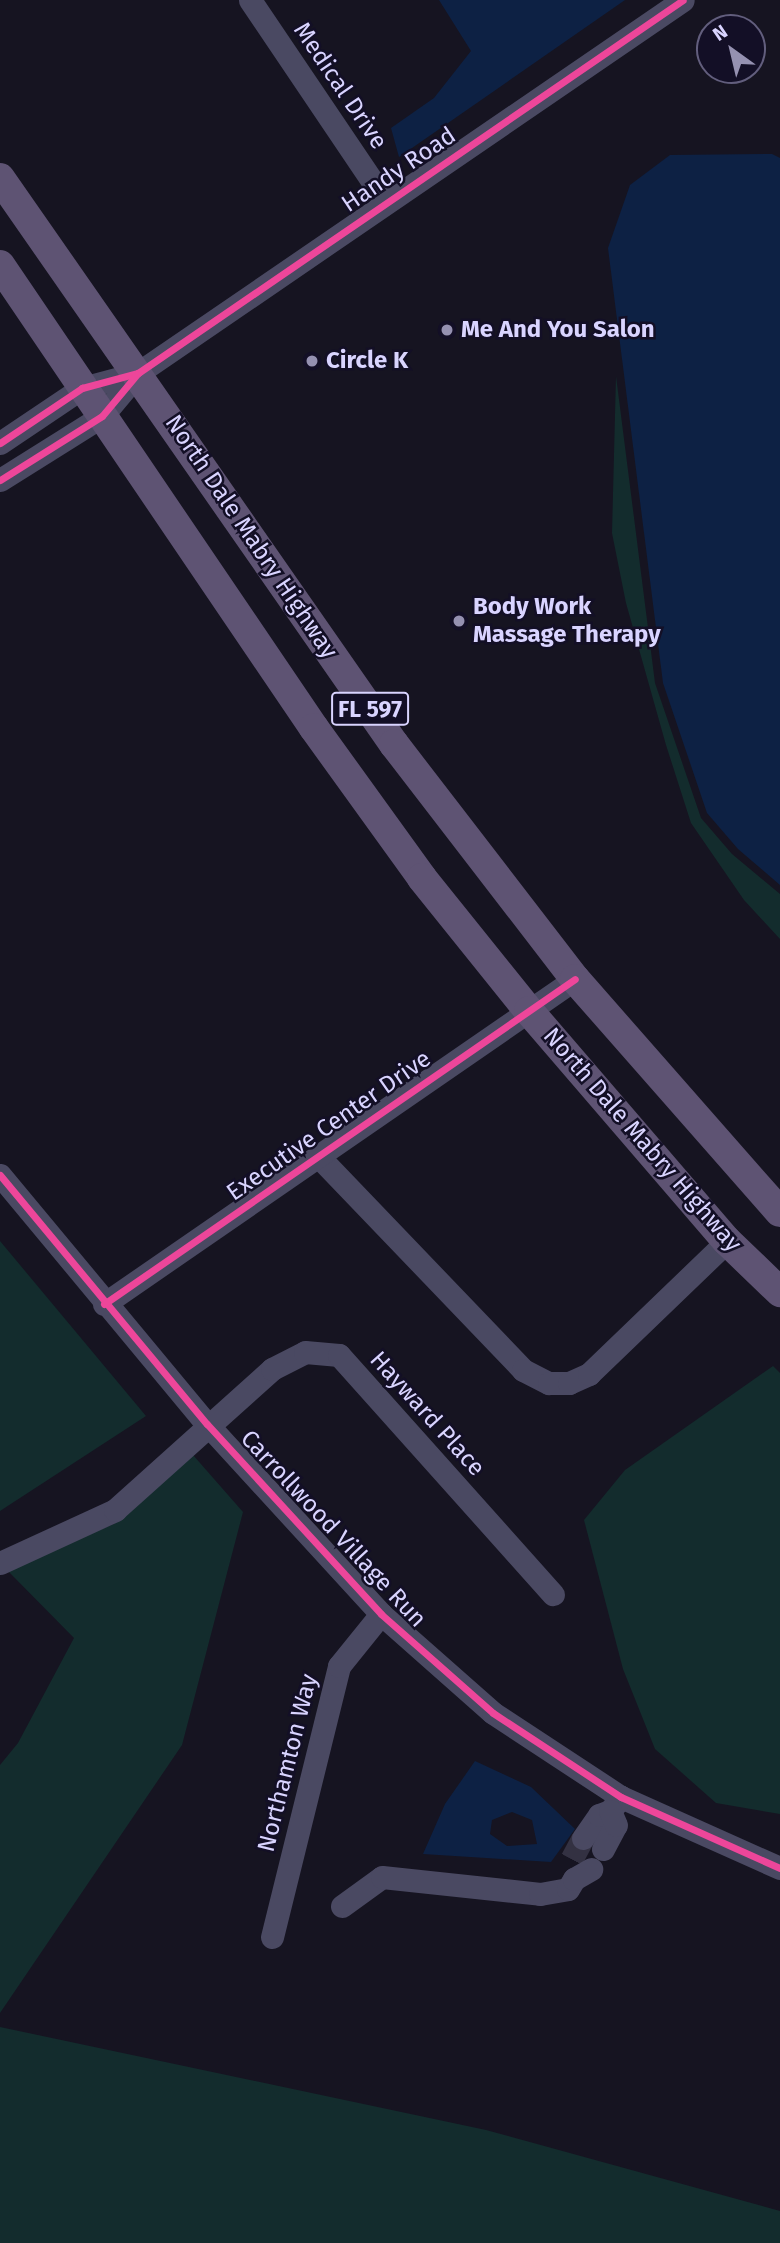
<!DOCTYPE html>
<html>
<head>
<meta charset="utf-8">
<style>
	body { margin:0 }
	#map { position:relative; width:780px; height:2243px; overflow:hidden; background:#161421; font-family:"Fira Sans",sans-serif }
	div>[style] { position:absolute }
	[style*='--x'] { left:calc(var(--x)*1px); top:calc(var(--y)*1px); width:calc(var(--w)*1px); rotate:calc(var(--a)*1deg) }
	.green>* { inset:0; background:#132c2d }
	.water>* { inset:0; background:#0d2144 }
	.minor-tunnel>* { height:23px; margin-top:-11.5px; transform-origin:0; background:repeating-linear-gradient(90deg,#333142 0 23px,transparent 0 34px) }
	.minor>* { height:23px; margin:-11.5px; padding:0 11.5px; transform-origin:11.5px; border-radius:11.5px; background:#4a4962 }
	.major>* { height:30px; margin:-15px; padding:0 15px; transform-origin:15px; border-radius:15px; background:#5e5373 }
	.cycleway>* { height:7px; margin:-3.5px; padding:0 3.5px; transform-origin:3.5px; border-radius:3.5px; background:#ed469a }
	.dots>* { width:19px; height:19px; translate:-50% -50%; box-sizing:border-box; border:4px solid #130f26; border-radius:50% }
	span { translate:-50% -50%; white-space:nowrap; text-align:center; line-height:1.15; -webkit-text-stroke:5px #130f26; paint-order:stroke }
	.shield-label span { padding:2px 5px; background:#130f26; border:2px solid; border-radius:5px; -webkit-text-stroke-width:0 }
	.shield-label { font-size:23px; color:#d9d4ff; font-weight:700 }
	.street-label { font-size:24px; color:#d9d4ff }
	.poi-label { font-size:24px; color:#d9d4ff; font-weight:700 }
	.left { translate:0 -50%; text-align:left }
	.north { position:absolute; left:696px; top:14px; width:70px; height:70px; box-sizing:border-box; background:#130f26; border:2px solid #625e7d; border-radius:50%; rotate:326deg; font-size:19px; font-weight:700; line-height:28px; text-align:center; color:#d9d4ff }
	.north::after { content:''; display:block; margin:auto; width:24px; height:32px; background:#9591b1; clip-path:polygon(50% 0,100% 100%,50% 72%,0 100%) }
</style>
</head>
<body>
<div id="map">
	<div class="green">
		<i style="clip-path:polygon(616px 376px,655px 683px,701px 818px,732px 854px,780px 894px,780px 939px,744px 900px,691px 823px,666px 745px,626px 603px,612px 533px)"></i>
		<i style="clip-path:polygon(0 1241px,146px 1416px,0 1511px)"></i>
		<i style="clip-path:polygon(773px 1366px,780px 1373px,780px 1814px,716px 1803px,655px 1749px,623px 1669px,584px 1520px,625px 1470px)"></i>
		<i style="clip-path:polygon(193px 1455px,243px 1512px,182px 1745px,0 2013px,0 1765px,18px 1743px,74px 1638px,5px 1568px,114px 1524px)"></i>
		<i style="clip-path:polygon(0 2027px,486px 2130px,715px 2193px,780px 2211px,780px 2243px,0 2243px)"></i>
	</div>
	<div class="water">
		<i style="clip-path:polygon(439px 0,625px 0,399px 157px,391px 128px,434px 98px,471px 51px)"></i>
		<i style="clip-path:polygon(772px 154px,780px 158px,780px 885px,738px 849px,707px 813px,663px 683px,608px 248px,630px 185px,670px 155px)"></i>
		<i style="clip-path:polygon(evenodd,475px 1761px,531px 1787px,575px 1829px,551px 1862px,423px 1854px,445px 1804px,475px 1761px,512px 1812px,532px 1820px,537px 1844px,507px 1846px,490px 1834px,492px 1820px,512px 1812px)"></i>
	</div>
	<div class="minor-tunnel">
		<i style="--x:572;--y:1859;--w:24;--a:-62"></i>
	</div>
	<div class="minor">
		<i style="--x:250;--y:0;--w:244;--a:56"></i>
		<i style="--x:0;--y:443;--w:99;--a:-33.9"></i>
		<i style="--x:82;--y:388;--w:58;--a:-15"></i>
		<i style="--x:0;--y:480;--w:120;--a:-32.1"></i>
		<i style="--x:102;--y:416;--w:56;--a:-50.1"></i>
		<i style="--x:138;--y:373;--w:660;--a:-34.39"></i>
		<i style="--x:319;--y:1157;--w:295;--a:46.2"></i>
		<i style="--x:523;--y:1370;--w:29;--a:27"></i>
		<i style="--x:549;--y:1383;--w:20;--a:0"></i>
		<i style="--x:569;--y:1383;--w:22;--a:-24"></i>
		<i style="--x:589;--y:1374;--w:192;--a:-43.9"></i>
		<i style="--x:0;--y:1175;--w:324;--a:50.3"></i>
		<i style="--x:207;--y:1424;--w:258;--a:47.5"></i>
		<i style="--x:381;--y:1614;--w:149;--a:41.5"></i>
		<i style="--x:493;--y:1713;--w:153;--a:33.3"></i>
		<i style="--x:621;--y:1797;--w:174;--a:24.1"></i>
		<i style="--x:104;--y:1304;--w:572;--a:-34.61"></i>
		<i style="--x:0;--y:1563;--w:127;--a:-24.7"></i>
		<i style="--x:115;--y:1510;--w:211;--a:-41.9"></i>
		<i style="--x:272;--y:1369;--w:37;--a:-27"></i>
		<i style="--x:305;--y:1352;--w:34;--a:5"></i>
		<i style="--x:339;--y:1355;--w:321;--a:48.2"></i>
		<i style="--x:583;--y:1838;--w:28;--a:-55"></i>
		<i style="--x:599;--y:1815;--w:12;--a:-20"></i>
		<i style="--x:610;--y:1811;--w:18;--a:-52"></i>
		<i style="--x:603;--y:1849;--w:27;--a:-62"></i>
		<i style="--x:616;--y:1825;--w:15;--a:-113"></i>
		<i style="--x:342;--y:1906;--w:49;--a:-35.9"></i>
		<i style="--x:382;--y:1877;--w:159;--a:6.1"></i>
		<i style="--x:540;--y:1894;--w:28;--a:-10"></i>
		<i style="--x:568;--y:1889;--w:12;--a:-59"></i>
		<i style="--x:574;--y:1879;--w:20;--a:-30"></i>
		<i style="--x:272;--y:1937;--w:279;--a:-76.1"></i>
		<i style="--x:339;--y:1666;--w:67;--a:-51.1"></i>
	</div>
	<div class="major">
		<i style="--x:0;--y:178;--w:690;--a:55.16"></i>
		<i style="--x:394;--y:744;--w:297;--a:52.4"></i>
		<i style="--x:575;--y:979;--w:310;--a:48.7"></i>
		<i style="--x:0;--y:265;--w:559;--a:55.86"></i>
		<i style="--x:314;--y:728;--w:185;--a:54.2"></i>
		<i style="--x:422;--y:878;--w:171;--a:51.2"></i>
		<i style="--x:529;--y:1011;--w:303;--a:49.3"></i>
		<i style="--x:727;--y:1241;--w:74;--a:43.9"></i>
	</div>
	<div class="cycleway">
		<i style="--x:0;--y:443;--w:99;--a:-33.9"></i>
		<i style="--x:82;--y:388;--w:58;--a:-15"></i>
		<i style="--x:0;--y:480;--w:120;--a:-32.1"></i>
		<i style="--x:102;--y:416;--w:56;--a:-50.1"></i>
		<i style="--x:138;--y:373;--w:660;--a:-34.39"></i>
		<i style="--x:0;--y:1175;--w:324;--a:50.3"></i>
		<i style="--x:207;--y:1424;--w:258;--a:47.5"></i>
		<i style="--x:381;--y:1614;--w:149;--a:41.5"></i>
		<i style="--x:493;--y:1713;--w:153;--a:33.3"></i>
		<i style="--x:621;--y:1797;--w:174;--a:24.1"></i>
		<i style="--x:104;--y:1304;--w:572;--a:-34.61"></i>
	</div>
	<div class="dots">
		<i style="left:447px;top:330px;background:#9591b1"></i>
		<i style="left:312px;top:361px;background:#9591b1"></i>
		<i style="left:459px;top:621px;background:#9591b1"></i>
	</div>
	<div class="shield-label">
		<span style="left:370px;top:709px">FL 597</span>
	</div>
	<div class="street-label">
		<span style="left:340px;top:86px;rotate:56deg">Medical Drive</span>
		<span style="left:399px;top:170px;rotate:-34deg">Handy Road</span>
		<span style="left:251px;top:537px;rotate:56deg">North Dale Mabry Highway</span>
		<span style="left:329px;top:1126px;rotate:-35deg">Executive Center Drive</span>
		<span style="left:642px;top:1140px;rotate:49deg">North Dale Mabry Highway</span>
		<span style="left:427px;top:1414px;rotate:48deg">Hayward Place</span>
		<span style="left:333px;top:1529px;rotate:47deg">Carrollwood Village Run</span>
		<span style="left:288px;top:1763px;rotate:-76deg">Northamton Way</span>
	</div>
	<div class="poi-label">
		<span class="left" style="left:461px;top:330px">Me And You Salon</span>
		<span class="left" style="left:326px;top:361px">Circle K</span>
		<span class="left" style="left:473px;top:621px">Body Work<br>Massage Therapy</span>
	</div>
	<div class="north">N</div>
</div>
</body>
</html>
